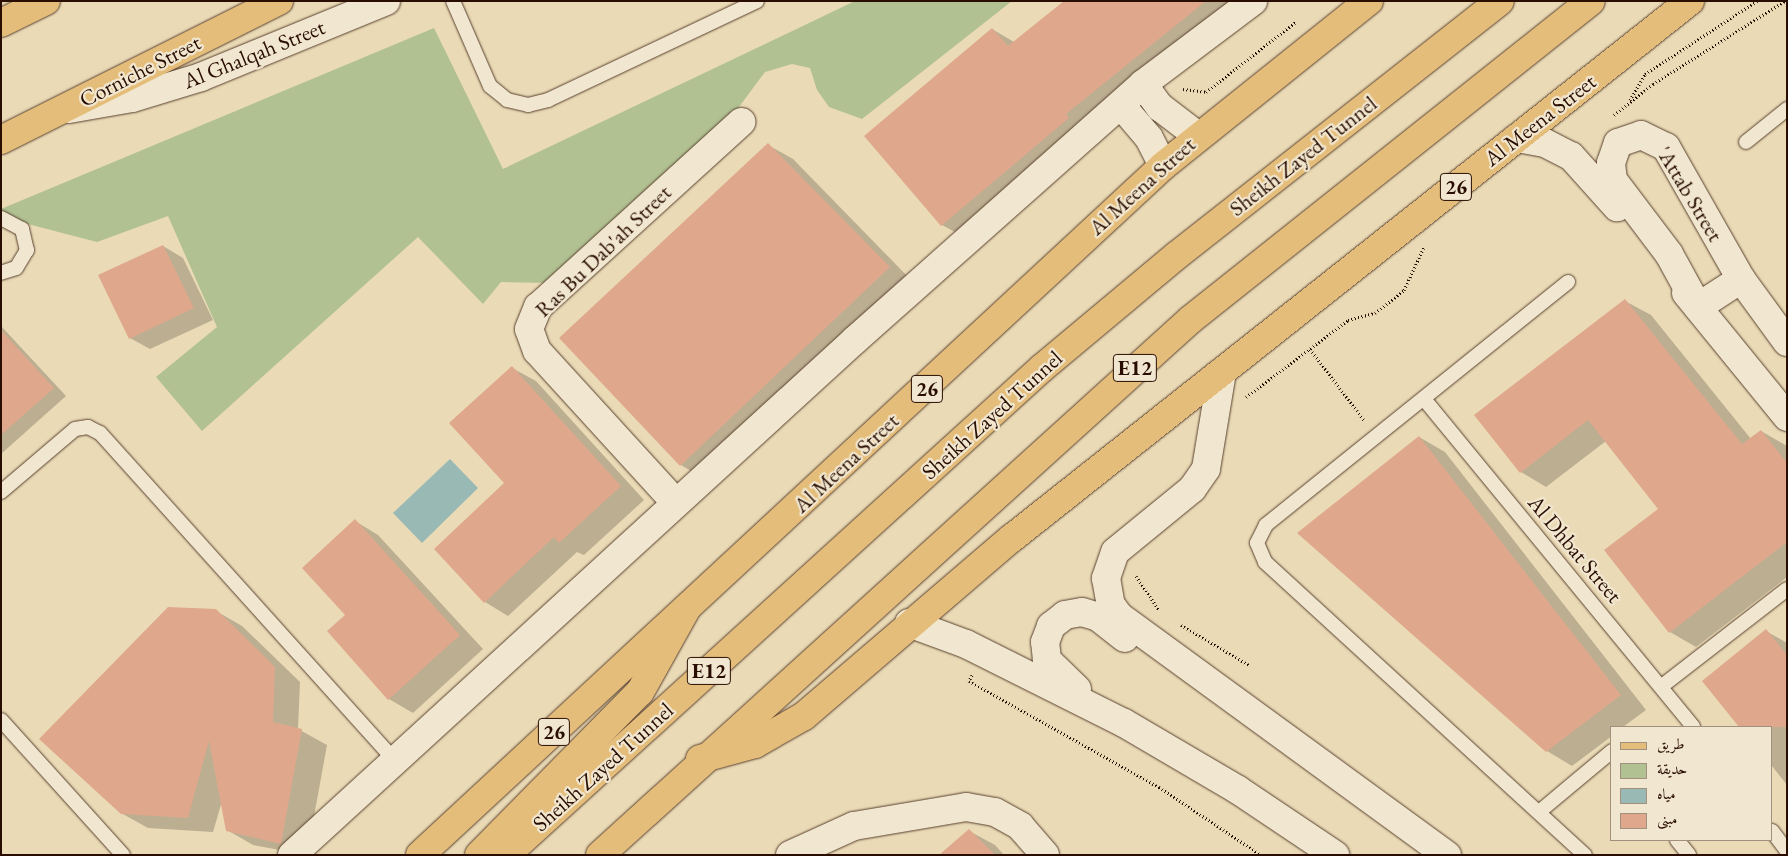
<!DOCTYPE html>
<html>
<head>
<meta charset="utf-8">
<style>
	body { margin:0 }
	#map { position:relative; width:1788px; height:856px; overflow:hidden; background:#eadab6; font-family:"EB Garamond",Amiri,serif }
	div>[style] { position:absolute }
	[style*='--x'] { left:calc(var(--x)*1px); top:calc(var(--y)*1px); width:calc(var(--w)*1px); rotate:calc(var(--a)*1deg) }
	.green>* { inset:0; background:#b1c192 }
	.water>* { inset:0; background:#99b9b5 }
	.shadow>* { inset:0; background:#0003 }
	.building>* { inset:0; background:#dfa88d }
	.path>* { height:3px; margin-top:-1.5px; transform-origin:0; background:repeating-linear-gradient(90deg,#290d01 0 1px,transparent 0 3.5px) }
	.roads { filter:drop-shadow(0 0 1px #59402e) drop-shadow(0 0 1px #59402e) }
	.service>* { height:14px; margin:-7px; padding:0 7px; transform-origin:7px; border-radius:7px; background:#f1e7d0 }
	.minor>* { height:28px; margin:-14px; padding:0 14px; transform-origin:14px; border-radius:14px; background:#f1e7d0 }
	.tertiary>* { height:28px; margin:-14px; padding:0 14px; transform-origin:14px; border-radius:14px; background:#f1e7d0 }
	.secondary>* { height:28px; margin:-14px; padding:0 14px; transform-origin:14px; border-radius:14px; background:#f1e7d0 }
	.primary>* { height:28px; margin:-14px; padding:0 14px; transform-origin:14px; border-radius:14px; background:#e5bd7b }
	.trunk>* { height:28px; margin:-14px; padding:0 14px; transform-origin:14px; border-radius:14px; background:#e5bd7b }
	.motorway>* { height:28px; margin:-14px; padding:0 14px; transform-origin:14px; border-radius:14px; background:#e5bd7b }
	span { translate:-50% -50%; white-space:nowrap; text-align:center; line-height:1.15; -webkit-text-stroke:4.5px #f1e7d0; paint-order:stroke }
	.shield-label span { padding:1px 4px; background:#f1e7d0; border:1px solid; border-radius:4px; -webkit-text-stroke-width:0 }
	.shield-label { font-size:21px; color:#290d01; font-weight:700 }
	.street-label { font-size:22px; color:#290d01 }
	.frame { position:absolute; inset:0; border:2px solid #290d01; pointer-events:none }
	.legend { position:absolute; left:1610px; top:726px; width:162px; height:115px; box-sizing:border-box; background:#f1e7d0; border:1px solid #a1907d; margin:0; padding:6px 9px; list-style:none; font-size:15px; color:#290d01 }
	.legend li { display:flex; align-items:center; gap:10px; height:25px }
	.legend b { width:25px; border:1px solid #a1907d }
</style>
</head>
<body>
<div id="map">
	<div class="green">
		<i style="clip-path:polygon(855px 1px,1012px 1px,862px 119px,829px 107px,817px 90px,810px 68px,792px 64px,765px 72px,736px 111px,553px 283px,501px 282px,483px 304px,418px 237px,202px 431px,156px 377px,217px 327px,168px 216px,97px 242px,1px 217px,1px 209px,434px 28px,503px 169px)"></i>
	</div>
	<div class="water">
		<i style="clip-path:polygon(450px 459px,478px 488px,422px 543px,393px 513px)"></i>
	</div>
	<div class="shadow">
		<i style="clip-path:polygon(1068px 1px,1236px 1px,964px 237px,942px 225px,992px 29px,1014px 42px)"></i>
		<i style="clip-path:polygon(768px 145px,793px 159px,914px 283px,706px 480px,681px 465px)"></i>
		<i style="clip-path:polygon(163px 246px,183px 258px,213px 320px,150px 349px,130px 338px)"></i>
		<i style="clip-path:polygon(1625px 301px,1651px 315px,1751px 439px,1761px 431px,1787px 446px,1787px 577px,1696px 647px,1670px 632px,1606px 550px,1660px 509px,1606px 441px,1546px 487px,1521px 472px)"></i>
		<i style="clip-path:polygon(1px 326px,66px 396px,1px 454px)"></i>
		<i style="clip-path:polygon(512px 368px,536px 381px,644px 500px,584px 555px,577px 552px,508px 616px,485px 602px,506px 483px)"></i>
		<i style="clip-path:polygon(1419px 437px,1445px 452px,1646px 710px,1623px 727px,1612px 727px,1612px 736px,1572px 766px,1547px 751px)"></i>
		<i style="clip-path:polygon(355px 521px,378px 535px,483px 649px,413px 713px,389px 699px,329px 631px,347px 615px)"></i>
		<i style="clip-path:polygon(216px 611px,242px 626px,300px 682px,298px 729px,327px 745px,307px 855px,253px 845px,227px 830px,222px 801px,213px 832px,148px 828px,121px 813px)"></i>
		<i style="clip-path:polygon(1766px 631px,1787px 643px,1787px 785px,1772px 766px,1772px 727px,1740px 727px,1703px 681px)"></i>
		<i style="clip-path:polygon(969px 831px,995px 845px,1004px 855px,942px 855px)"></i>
	</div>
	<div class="building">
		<i style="clip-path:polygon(1064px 1px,1206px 1px,1066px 114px,1069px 118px,941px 226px,864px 136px,992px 28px,1008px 46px)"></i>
		<i style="clip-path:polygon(768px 143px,890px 267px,680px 466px,559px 338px)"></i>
		<i style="clip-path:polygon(163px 245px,194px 308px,129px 339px,98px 275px)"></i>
		<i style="clip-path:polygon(1625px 299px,1742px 444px,1761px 430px,1787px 463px,1787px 542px,1669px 633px,1604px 550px,1658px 509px,1588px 420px,1520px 473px,1474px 415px)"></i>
		<i style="clip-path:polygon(1px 330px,54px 388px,1px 435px)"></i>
		<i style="clip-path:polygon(512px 366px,621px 486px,559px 543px,554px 537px,484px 603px,434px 549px,504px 483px,449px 423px)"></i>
		<i style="clip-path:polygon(1419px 436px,1621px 695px,1546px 752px,1297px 533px)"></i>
		<i style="clip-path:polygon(355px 519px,460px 635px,388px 700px,327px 631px,345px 615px,302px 568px)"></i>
		<i style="clip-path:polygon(168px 607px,216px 609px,275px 667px,273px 722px,302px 729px,281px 844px,226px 831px,209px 741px,188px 818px,121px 814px,39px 739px)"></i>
		<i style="clip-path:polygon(1766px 629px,1787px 655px,1787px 727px,1739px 727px,1702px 681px)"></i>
		<i style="clip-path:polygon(969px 829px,995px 855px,939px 855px)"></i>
	</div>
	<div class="path">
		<i style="--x:1183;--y:89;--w:23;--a:7"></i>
		<i style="--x:1206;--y:92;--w:115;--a:-38"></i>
		<i style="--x:1630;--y:100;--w:30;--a:-60"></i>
		<i style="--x:1645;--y:74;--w:134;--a:-33.1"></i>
		<i style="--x:1614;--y:115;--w:50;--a:-38.5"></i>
		<i style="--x:1653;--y:84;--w:156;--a:-32.2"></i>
		<i style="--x:1310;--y:349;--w:89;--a:52.7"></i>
		<i style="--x:1246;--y:397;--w:128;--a:-37"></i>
		<i style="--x:1348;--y:320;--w:28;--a:-15"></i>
		<i style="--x:1375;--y:313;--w:37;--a:-38"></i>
		<i style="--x:1404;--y:290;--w:47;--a:-65.1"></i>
		<i style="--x:1136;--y:576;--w:41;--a:55.9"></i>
		<i style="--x:1181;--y:625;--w:79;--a:30.5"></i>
		<i style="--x:972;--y:675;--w:7;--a:117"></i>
		<i style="--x:969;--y:681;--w:218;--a:29.2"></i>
		<i style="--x:1159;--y:787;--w:123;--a:33.7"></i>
	</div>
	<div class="roads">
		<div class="service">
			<i style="--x:453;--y:1;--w:93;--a:66.5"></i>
			<i style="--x:490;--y:86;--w:22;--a:39"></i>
			<i style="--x:507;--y:100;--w:22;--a:13"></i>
			<i style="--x:528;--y:105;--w:21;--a:-14"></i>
			<i style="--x:548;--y:100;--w:231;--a:-25.3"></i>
			<i style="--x:1746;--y:142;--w:53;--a:-38.8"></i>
			<i style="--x:1;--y:218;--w:24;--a:28"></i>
			<i style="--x:22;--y:229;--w:22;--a:77"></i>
			<i style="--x:27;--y:250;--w:21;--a:121"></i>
			<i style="--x:16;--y:268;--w:16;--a:162"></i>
			<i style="--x:1568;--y:282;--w:388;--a:141.2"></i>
			<i style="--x:1266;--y:525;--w:20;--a:117"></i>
			<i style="--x:1257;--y:543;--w:21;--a:67"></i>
			<i style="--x:1265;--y:562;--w:434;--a:42.5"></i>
			<i style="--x:1424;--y:399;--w:424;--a:50.6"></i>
			<i style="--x:1;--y:492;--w:97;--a:-40.4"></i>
			<i style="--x:75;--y:429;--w:13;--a:-9"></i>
			<i style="--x:88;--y:427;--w:13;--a:27"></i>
			<i style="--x:100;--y:433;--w:439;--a:48"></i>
			<i style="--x:1662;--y:686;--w:158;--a:-37.8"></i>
			<i style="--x:1;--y:720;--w:182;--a:47.9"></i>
			<i style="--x:1539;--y:812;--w:95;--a:-39.9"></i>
			<i style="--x:1772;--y:831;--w:25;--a:53"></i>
			<i style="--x:1677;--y:840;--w:19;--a:51"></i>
		</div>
		<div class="minor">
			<i style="--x:1143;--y:84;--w:29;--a:54"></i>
			<i style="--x:1160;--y:107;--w:48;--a:37.3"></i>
			<i style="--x:1121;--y:105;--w:43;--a:49.7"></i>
			<i style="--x:1149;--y:138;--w:31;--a:63"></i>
			<i style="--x:676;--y:503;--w:206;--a:-132.4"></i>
			<i style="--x:537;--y:351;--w:23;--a:-110"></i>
			<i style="--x:529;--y:329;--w:24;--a:-68"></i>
			<i style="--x:538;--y:307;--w:275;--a:-42.3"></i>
			<i style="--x:292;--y:855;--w:763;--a:-42.45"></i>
			<i style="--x:855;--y:340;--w:385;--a:-41.6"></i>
			<i style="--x:1143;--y:84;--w:138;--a:-37"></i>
			<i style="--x:790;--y:855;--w:70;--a:-24.4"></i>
			<i style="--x:854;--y:826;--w:114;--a:-9.6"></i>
			<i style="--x:966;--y:807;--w:29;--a:10"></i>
			<i style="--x:995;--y:812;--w:29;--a:29"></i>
			<i style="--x:1020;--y:826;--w:38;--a:49"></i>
		</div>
		<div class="tertiary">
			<i style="--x:1517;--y:138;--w:28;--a:10"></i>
			<i style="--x:1545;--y:143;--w:29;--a:27"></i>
			<i style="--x:1571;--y:156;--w:69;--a:48"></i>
			<i style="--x:1741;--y:279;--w:51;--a:146.9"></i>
			<i style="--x:1698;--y:307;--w:60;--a:-118.7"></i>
			<i style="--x:1669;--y:254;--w:93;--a:-127.1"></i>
			<i style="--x:1613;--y:180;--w:17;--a:-97"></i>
			<i style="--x:1611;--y:163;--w:21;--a:-71"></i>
			<i style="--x:1618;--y:143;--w:24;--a:-19"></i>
			<i style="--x:1641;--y:135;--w:28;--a:26"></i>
			<i style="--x:1666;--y:147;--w:152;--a:60.4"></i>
			<i style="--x:1741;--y:279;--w:78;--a:53.9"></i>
			<i style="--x:1686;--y:293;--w:160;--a:50.8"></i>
		</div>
		<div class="secondary">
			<i style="--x:69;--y:109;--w:64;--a:-9.9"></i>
			<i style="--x:132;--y:98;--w:72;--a:-16.9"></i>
			<i style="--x:201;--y:77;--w:200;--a:-22.3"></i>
			<i style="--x:1222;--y:372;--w:98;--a:99.4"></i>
			<i style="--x:1206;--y:469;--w:24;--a:125"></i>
			<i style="--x:1192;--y:489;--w:99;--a:140.7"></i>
			<i style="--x:1115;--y:552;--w:28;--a:109"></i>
			<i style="--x:1106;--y:578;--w:27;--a:80"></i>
			<i style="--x:1111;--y:605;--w:14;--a:54"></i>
			<i style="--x:1119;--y:616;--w:406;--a:36.1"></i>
			<i style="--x:909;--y:623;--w:61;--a:20.2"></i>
			<i style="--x:966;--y:644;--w:177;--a:26.6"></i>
			<i style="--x:1124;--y:723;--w:132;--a:30.4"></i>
			<i style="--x:1238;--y:790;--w:117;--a:33.8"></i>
			<i style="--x:1077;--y:689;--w:42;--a:-136"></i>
			<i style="--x:1047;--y:660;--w:18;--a:-96"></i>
			<i style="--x:1045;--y:642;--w:17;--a:-69"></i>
			<i style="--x:1051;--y:626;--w:18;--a:-38"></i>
			<i style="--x:1065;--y:615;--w:17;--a:-10"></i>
			<i style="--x:1082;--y:612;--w:17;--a:17"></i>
			<i style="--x:1098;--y:617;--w:34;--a:38"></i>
		</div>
		<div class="primary">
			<i style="--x:700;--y:759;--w:57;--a:-15.3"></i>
			<i style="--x:755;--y:744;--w:56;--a:-29.7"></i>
			<i style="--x:804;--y:716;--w:274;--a:-40.6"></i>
			<i style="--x:1012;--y:538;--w:865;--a:-38.38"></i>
			<i style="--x:420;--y:855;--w:1013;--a:-42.84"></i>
			<i style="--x:1163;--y:166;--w:264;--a:-38.7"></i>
		</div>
		<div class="trunk">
			<i style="--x:1;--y:23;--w:50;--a:-26.1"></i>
			<i style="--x:1;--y:140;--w:311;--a:-26.6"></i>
		</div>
		<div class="motorway">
			<i style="--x:479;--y:855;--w:229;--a:-45.4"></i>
			<i style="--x:640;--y:692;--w:96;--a:-60.8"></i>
			<i style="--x:506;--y:855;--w:724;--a:-42.26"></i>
			<i style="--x:1042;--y:368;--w:175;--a:-39.9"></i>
			<i style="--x:1176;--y:256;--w:412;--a:-38.2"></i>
			<i style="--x:600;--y:855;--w:796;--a:-42.2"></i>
			<i style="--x:1190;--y:320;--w:512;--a:-38.5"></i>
		</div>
	</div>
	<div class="shield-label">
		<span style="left:1456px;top:187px">26</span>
		<span style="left:1135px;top:368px">E12</span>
		<span style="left:927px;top:389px">26</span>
		<span style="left:709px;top:671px">E12</span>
		<span style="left:554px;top:732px">26</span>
	</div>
	<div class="street-label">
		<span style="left:254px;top:54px;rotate:-22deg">Al Ghalqah Street</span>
		<span style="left:140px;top:71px;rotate:-27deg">Corniche Street</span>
		<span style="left:1540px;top:120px;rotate:-38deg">Al Meena Street</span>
		<span style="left:1303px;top:156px;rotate:-38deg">Sheikh Zayed Tunnel</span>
		<span style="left:1142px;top:186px;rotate:-42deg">Al Meena Street</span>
		<span style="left:1690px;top:194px;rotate:59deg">'Attab Street</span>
		<span style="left:603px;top:251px;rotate:-44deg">Ras Bu Dab'ah Street</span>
		<span style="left:992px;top:415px;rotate:-42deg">Sheikh Zayed Tunnel</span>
		<span style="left:846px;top:463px;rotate:-43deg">Al Meena Street</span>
		<span style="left:1575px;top:549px;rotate:50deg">Al Dhbat Street</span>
		<span style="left:603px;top:767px;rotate:-42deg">Sheikh Zayed Tunnel</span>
	</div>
	<div class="frame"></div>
	<ul class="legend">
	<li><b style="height:6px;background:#e5bd7b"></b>طريق</li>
	<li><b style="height:14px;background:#b1c192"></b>حديقة</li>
	<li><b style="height:14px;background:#99b9b5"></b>مياه</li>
	<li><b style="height:14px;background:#dfa88d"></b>مبنى</li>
	</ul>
</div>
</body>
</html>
